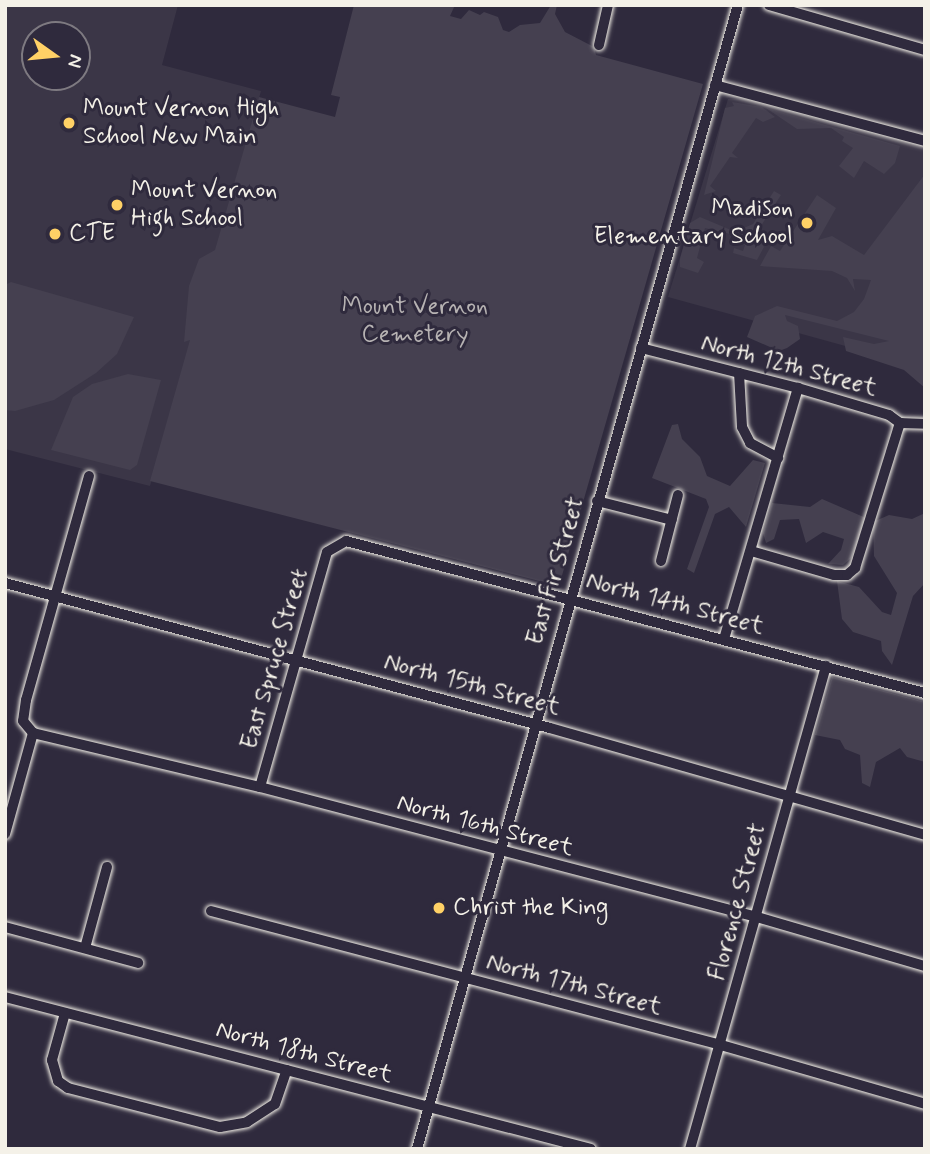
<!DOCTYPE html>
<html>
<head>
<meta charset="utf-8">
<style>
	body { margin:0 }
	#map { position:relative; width:930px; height:1154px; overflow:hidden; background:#2f2a3d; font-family:Mynerve,sans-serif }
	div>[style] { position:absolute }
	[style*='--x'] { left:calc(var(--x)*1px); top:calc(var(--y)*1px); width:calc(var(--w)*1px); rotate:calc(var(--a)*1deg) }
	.built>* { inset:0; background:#3b3647 }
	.green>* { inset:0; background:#454050 }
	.roads { filter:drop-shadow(0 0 2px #f4f1e8) drop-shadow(0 0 2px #f4f1e8) }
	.minor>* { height:10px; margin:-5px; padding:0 5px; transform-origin:5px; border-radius:5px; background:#2f2a3d }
	.dots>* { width:19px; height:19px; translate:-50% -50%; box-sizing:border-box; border:4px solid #2f2a3d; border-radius:50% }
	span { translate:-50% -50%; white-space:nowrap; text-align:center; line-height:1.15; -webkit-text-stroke:6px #2f2a3d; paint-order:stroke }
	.poi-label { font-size:24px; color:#f4f1e8 }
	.left { translate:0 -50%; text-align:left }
	.right { translate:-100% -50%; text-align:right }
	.park-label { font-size:24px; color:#b7b3b3 }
	.street-label { font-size:24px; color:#f4f1e8 }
	.frame { position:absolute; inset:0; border:7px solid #f4f1e8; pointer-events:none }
	.north { position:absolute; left:21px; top:21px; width:70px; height:70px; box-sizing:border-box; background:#2f2a3d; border:2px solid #7e7a81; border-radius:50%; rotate:105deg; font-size:19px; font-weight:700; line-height:28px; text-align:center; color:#f4f1e8 }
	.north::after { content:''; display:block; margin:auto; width:24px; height:32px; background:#ffd166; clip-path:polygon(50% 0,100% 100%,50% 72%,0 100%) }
</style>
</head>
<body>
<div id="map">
	<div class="built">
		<i style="clip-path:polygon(evenodd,5px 5px,178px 5px,162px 65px,261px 91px,150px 486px,5px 449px,5px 5px,35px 35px,77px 35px,77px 77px,35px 77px,35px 35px)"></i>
		<i style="clip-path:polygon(728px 99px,745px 99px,925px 149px,925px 368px,668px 297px)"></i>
	</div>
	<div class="green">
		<i style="clip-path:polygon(354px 5px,455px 5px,450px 16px,461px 19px,469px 10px,480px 15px,484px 12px,498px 17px,503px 30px,509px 32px,520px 25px,540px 23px,551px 5px,557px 5px,555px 14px,565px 32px,594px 47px,596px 55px,703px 84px,559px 586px,150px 481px,190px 340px,184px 342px,189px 286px,199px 259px,215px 250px,259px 97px,335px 117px,340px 97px,331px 95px)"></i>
		<i style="clip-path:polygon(732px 102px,762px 107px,775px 117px,763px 122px,756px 118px,732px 153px,738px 158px,730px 157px,710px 186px,716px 191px,704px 195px,725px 108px,734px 106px)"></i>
		<i style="clip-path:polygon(766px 108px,900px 146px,895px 163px,884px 174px,864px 161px,854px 178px,839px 166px,853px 148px,842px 141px,844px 137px,831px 128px,797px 129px)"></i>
		<i style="clip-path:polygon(925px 174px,925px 388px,904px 370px,846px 351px,843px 337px,874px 344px,889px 341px,785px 315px,787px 321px,798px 326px,800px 339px,787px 348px,779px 351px,747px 337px,755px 316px,777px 306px,837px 321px,854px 312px,864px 299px,871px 280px,853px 279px,855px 291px,847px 278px,832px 271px,760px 266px,771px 246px,780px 251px,817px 195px,836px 208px,818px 240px,832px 236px,864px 255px)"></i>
		<i style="clip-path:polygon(774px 191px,781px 195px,755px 235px,764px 247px,757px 260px,733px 253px,734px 248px,743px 251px,745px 245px,736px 242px,737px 237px,743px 238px,739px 230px,753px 224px)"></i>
		<i style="clip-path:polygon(700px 217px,731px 230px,730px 234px,705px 228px,697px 258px,704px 262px,698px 273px,680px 267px,680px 259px,690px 223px)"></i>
		<i style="clip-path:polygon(11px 282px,134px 317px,117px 354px,96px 373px,54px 400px,15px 411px,5px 410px,5px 285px)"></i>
		<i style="clip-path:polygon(128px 374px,161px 380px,137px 465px,130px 470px,51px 450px,73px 397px,92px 384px)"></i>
		<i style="clip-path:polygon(678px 424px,682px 439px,700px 457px,707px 476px,730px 486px,753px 460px,765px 463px,746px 527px,729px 507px,715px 514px,694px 573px,687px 569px,709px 507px,706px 499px,652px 478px,672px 425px)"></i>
		<i style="clip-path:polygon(822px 499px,866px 518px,851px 558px,843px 565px,828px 564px,841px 550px,844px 539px,823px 532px,806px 543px,799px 519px,780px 520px,774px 539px,766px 543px,763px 533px,772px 503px,810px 507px)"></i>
		<i style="clip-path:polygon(925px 513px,925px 583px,913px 596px,892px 665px,882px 651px,881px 641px,853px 632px,842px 619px,837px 581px,859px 587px,882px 612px,891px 615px,897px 593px,874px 556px,873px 522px,889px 515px,912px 519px)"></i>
		<i style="clip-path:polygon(832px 677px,925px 702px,925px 762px,907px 757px,900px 748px,876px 762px,870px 787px,862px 783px,860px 755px,845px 749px,840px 740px,815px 735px)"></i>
	</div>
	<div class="roads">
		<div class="minor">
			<i style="--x:769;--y:5;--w:162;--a:16.1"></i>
			<i style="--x:599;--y:45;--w:41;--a:-77.3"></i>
			<i style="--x:715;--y:85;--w:217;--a:14.9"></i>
			<i style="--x:641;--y:348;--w:162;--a:14.3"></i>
			<i style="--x:798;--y:388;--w:95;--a:16.5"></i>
			<i style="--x:889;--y:415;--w:14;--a:36"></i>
			<i style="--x:900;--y:423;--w:25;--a:2"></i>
			<i style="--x:739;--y:373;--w:54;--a:86.8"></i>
			<i style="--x:742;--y:427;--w:18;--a:63"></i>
			<i style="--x:750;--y:443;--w:32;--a:28"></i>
			<i style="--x:89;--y:476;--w:233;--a:105.7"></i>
			<i style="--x:26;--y:700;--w:21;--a:98"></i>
			<i style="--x:23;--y:721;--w:16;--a:50"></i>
			<i style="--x:33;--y:733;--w:233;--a:13.4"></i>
			<i style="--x:260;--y:787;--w:514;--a:14.66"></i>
			<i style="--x:757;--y:917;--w:175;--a:16.3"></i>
			<i style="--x:597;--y:501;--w:77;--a:14.2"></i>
			<i style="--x:751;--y:551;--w:86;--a:16.1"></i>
			<i style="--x:834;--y:575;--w:13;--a:0"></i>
			<i style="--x:847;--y:575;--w:11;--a:-41"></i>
			<i style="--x:855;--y:568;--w:152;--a:-72.8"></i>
			<i style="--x:661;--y:561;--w:68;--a:-75.6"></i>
			<i style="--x:5;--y:583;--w:564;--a:14.9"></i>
			<i style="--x:550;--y:728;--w:390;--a:15.9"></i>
			<i style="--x:724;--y:639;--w:262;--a:-73.6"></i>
			<i style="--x:260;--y:787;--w:244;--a:-74.1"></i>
			<i style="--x:327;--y:552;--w:22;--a:-30"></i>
			<i style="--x:346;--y:541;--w:599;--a:14.71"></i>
			<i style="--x:5;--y:834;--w:105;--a:-74.5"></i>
			<i style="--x:211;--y:911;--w:527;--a:14.72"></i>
			<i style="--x:721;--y:1045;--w:212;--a:16.1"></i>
			<i style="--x:5;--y:927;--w:138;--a:15.1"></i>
			<i style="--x:85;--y:948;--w:84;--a:-74.8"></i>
			<i style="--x:5;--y:997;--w:605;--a:14.54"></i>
			<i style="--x:65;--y:1013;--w:49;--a:105.5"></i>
			<i style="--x:52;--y:1060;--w:22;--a:74"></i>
			<i style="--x:58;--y:1081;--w:12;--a:35"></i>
			<i style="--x:68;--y:1088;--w:157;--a:14.4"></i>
			<i style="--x:220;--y:1127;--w:27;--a:-10"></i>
			<i style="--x:247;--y:1122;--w:33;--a:-33"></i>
			<i style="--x:275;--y:1104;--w:36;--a:-71"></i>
			<i style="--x:417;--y:1149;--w:1188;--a:-74.33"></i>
			<i style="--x:690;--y:1149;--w:502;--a:-74.27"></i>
		</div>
	</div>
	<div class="dots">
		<i style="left:69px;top:123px;background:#ffd166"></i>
		<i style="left:117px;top:205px;background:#ffd166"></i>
		<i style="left:807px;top:223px;background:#ffd166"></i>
		<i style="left:55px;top:234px;background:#ffd166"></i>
		<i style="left:439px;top:908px;background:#ffd166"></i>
	</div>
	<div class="poi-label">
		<span class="left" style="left:83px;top:123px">Mount Vernon High<br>School New Main</span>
		<span class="left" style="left:131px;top:205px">Mount Vernon<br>High School</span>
		<span class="right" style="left:793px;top:223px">Madison<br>Elementary School</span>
		<span class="left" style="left:69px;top:234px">CTE</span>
		<span class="left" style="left:453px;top:908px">Christ the King</span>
	</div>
	<div class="park-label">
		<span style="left:415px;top:321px">Mount Vernon<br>Cemetery</span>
	</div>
	<div class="street-label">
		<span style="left:789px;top:366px;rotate:15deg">North 12th Street</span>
		<span style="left:556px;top:571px;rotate:-74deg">East Fir Street</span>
		<span style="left:675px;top:604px;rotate:15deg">North 14th Street</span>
		<span style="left:275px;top:659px;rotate:-74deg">East Spruce Street</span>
		<span style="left:472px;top:685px;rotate:15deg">North 15th Street</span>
		<span style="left:485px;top:826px;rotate:15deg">North 16th Street</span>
		<span style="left:738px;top:902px;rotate:-75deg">Florence Street</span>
		<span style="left:574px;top:985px;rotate:15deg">North 17th Street</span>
		<span style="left:304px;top:1053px;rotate:15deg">North 18th Street</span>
	</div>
	<div class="frame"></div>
	<div class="north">N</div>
</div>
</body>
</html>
